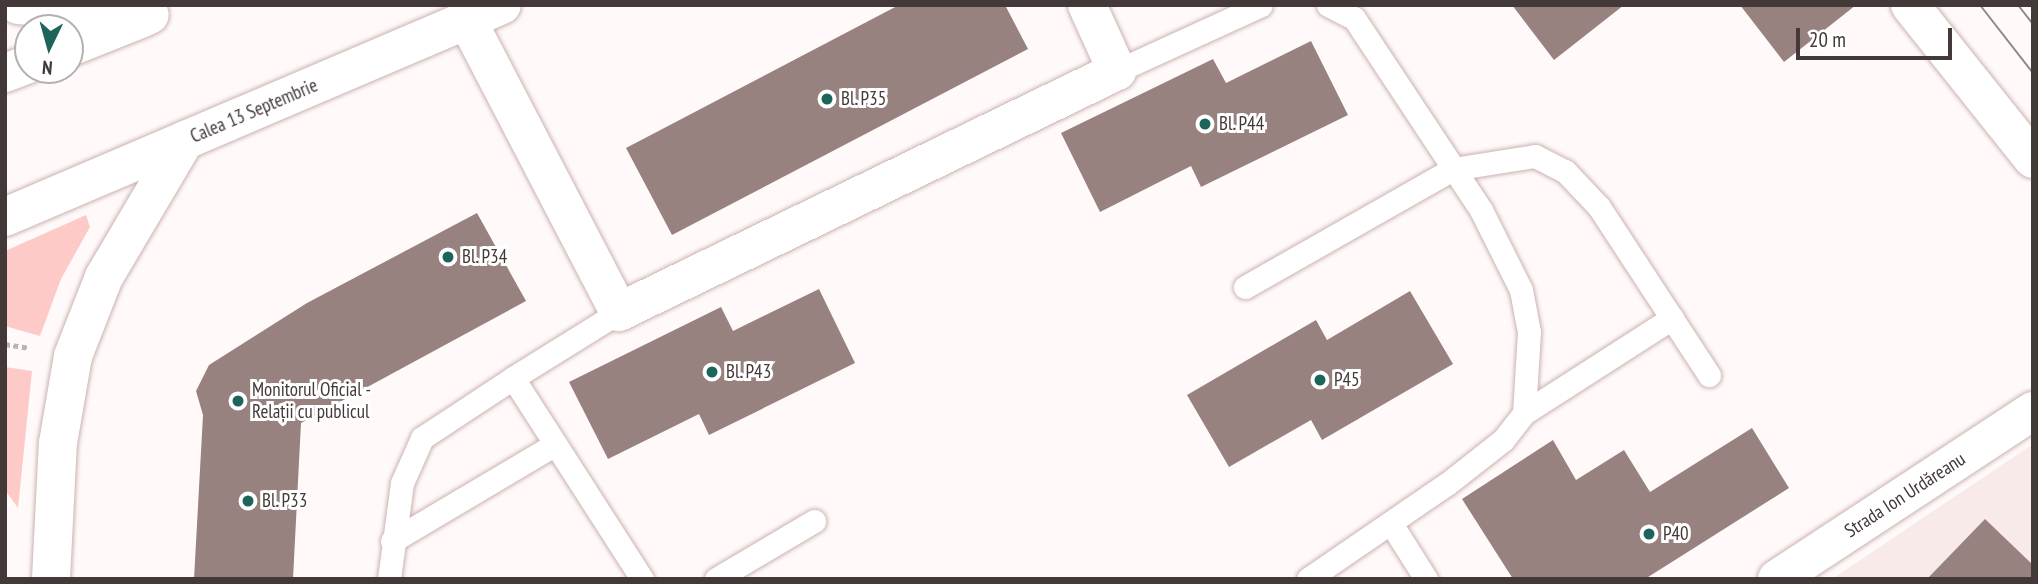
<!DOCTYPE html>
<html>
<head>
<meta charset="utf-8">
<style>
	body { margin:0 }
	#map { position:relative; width:2038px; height:584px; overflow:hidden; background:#fffaf9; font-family:"PT Sans Narrow",sans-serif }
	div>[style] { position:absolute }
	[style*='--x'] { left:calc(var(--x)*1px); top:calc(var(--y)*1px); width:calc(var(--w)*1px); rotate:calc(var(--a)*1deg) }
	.built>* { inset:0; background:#f8eae9 }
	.green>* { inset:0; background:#fdcac8 }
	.building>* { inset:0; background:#988280 }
	.path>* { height:4.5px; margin-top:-2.25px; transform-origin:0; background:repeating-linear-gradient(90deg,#bbb4b3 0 5px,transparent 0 8.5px) }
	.roads { filter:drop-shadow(0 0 2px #cab2b0) drop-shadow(0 0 2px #cab2b0) }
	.service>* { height:23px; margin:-11.5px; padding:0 11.5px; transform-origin:11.5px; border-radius:11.5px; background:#fff }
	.minor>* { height:38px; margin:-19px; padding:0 19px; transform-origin:19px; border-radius:19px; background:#fff }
	.secondary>* { height:38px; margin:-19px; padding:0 19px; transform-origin:19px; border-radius:19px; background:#fff }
	.tram>* { height:2px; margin:-1px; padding:0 1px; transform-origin:1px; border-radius:1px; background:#918988 }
	.dots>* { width:19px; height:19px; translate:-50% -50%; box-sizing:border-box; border:4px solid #fff; border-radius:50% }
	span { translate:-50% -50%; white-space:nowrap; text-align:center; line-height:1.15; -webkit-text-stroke:6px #fff; paint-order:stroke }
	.poi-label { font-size:19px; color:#433938 }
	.left { translate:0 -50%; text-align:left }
	.street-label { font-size:19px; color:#433938 }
	.frame { position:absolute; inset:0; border:7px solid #433938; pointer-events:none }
	.north { position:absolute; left:14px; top:14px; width:70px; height:70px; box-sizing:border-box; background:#fff; border:2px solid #b4b0af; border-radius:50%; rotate:185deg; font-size:19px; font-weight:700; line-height:28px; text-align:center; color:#433938 }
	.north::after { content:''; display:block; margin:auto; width:24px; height:32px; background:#1d655b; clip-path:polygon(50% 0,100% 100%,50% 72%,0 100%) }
	.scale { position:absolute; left:1796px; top:28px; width:156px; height:32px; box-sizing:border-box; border:4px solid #433938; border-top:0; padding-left:9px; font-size:21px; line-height:24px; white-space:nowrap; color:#433938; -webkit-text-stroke:5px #fff; paint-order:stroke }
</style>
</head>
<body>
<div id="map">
	<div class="built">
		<i style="clip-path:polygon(2033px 444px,2033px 579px,1832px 579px)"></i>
	</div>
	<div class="green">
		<i style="clip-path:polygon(86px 215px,90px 227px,61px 279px,40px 336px,5px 326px,5px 251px)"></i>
		<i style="clip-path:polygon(5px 367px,32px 371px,18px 508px,5px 490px)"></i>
	</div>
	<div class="building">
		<i style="clip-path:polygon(899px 5px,1005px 5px,1028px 49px,672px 235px,626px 148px)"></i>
		<i style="clip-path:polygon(1512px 5px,1624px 5px,1554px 60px)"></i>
		<i style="clip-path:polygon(1740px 5px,1856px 5px,1784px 62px)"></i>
		<i style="clip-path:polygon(1311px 41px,1348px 115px,1201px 187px,1191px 166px,1100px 212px,1061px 133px,1213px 59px,1226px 83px)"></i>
		<i style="clip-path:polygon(477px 213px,526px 301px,301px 423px,293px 579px,194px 579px,203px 415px,196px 391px,209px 365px,307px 303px)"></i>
		<i style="clip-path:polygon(819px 289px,855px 363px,709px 435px,699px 414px,608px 459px,569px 382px,721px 307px,733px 331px)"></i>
		<i style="clip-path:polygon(1410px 291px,1453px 364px,1322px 440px,1311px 420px,1229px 467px,1187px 395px,1316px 320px,1327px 340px)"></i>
		<i style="clip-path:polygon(1752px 428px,1789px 488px,1645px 579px,1513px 579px,1462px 499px,1553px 440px,1576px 480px,1624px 450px,1650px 492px)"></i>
		<i style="clip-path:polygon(1985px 519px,2033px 565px,2033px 579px,1927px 579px)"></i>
	</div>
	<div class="path">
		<i style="--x:5;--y:344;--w:24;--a:9"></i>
	</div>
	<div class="roads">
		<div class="service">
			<i style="--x:1328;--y:5;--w:29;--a:27"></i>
			<i style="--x:1354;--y:18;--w:230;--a:56.5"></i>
			<i style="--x:1481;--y:210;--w:89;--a:63.4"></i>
			<i style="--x:1521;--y:290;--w:43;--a:79.2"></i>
			<i style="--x:1529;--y:332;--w:81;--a:93.5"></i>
			<i style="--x:1117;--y:71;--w:158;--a:-24.6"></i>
			<i style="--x:1245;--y:287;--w:239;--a:-29.6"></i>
			<i style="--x:1453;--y:169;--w:83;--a:-9"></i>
			<i style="--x:1535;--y:156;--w:34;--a:27"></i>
			<i style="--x:1565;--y:171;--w:50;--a:46.6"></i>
			<i style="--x:1599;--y:207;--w:201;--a:56.8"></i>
			<i style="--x:619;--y:312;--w:125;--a:148.1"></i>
			<i style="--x:513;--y:378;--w:239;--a:57.3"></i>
			<i style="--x:1392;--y:525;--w:64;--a:57.8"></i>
			<i style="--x:392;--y:541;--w:188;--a:-30.7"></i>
			<i style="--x:389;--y:579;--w:97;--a:-82.3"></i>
			<i style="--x:402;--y:483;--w:49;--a:-66"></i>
			<i style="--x:422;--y:438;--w:109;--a:-33.4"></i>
			<i style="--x:716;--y:579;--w:114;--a:-30.6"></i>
			<i style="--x:1308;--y:579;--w:168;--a:-34.4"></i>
			<i style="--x:1447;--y:484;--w:71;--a:-38.2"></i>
			<i style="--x:1503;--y:440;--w:34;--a:-52"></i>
			<i style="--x:1524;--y:413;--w:176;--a:-32.7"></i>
		</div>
		<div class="minor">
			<i style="--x:1910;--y:5;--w:197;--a:51.4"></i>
			<i style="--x:467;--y:20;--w:329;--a:62.5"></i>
			<i style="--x:619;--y:312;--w:553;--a:-25.82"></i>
			<i style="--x:1117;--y:71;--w:72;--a:-114.4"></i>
			<i style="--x:1777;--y:579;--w:306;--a:-33.3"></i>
		</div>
		<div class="secondary">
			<i style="--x:18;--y:5;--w:132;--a:4.3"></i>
			<i style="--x:70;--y:47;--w:79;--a:-21.7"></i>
			<i style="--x:5;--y:73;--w:25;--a:-21"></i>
			<i style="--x:5;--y:217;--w:540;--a:-23.1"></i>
			<i style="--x:51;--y:579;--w:136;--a:-87.1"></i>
			<i style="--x:58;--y:443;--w:88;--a:-80.2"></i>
			<i style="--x:73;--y:356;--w:85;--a:-68.6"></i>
			<i style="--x:104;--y:277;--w:159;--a:-59.4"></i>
		</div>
	</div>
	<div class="tram">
		<i style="--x:1980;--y:5;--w:86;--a:52.1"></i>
		<i style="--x:2018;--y:5;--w:24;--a:52"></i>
	</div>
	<div class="dots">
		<i style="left:827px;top:99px;background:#1d655b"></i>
		<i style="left:1205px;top:124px;background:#1d655b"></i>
		<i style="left:448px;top:257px;background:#1d655b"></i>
		<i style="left:712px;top:372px;background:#1d655b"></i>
		<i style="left:1320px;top:380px;background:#1d655b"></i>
		<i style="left:238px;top:401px;background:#1d655b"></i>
		<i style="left:248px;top:501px;background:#1d655b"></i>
		<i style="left:1649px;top:534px;background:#1d655b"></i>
	</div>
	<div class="poi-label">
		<span class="left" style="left:841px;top:99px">Bl. P35</span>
		<span class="left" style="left:1219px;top:124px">Bl. P44</span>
		<span class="left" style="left:462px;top:257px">Bl. P34</span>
		<span class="left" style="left:726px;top:372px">Bl. P43</span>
		<span class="left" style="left:1334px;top:380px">P45</span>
		<span class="left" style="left:252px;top:401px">Monitorul Oficial -<br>Relații cu publicul</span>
		<span class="left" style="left:262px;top:501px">Bl. P33</span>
		<span class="left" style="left:1663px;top:534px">P40</span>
	</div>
	<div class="street-label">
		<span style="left:254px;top:111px;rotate:-23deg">Calea 13 Septembrie</span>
		<span style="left:1905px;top:495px;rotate:-33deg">Strada Ion Urdăreanu</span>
	</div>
	<div class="frame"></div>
	<div class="north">N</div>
	<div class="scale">20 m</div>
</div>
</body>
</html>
